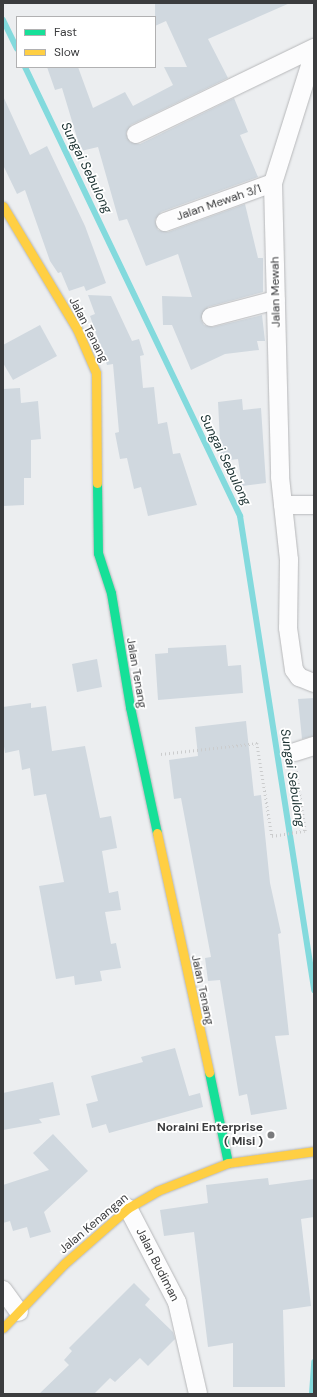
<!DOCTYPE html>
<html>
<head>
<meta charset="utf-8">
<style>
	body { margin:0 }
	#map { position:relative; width:317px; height:1397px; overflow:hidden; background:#eceef0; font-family:"DM Sans",sans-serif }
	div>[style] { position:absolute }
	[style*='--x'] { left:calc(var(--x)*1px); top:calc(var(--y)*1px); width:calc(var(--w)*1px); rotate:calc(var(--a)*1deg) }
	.stream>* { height:6px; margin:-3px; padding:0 3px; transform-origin:3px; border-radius:3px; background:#83dadd }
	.building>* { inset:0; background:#d0d8df }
	.path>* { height:2.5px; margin-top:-1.25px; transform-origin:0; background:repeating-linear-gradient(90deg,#cbcccd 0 1px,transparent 0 4px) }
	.roads { filter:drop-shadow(0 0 1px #b7b8ba) drop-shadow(0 0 1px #b7b8ba) }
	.street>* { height:18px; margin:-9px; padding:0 9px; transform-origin:9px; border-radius:9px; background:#fcfcfd }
	.fast>* { height:9px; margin:-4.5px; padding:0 4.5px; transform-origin:4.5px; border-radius:4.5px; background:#16e098 }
	.slow>* { height:9px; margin:-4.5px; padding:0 4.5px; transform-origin:4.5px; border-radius:4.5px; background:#ffcf43 }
	.dots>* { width:11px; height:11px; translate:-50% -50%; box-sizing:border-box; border:2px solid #fff; border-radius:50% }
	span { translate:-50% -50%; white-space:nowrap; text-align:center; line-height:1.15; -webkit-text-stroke:3.5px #fff; paint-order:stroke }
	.street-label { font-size:12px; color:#3b3c3e }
	.poi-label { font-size:12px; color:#3b3c3e; font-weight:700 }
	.right { translate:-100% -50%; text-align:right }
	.water-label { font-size:13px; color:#1b3131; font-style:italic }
	.frame { position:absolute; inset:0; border:4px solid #3b3c3e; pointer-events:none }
	.legend { position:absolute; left:16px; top:16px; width:140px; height:52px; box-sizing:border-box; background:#fff; border:1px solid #b1b1b2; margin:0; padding:5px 7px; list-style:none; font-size:12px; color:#3b3c3e }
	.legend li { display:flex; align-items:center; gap:8px; height:20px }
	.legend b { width:20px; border:1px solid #b1b1b2 }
</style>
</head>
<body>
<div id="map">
	<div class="stream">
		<i style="--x:3;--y:20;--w:32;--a:64"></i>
		<i style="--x:25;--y:67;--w:498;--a:64.4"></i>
		<i style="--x:240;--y:516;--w:480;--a:81.1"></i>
		<i style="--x:312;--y:1394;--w:32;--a:-86"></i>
	</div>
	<div class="building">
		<i style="clip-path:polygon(155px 3px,290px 3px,208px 39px,228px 78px,131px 125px,126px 133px,130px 142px,140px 144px,234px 98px,248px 132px,240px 135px,258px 177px,161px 212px,155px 220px,158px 230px,168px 232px,245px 204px,258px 258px,263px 258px,263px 292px,208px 307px,201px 319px,204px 325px,213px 327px,262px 315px,265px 341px,257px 341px,259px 350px,225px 354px,191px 370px,172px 325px,163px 325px,162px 296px,192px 297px,178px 254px,146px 266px,127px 219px,119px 221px,98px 147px,81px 151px,62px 88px,55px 90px,47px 67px,78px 67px,93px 108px,125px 92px,133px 106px,173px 85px,164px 67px,187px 67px,166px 21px,155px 26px)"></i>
		<i style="clip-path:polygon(3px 96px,30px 155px,47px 146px,85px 226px,106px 283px,86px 291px,84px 286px,69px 291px,61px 272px,58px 273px,50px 261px,25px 190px,17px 194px,3px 165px)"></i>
		<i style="clip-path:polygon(88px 295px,111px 296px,132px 341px,139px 339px,144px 355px,140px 356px,143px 388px,154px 387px,158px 424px,167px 422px,173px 454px,180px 453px,197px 505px,148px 516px,141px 487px,134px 489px,127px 458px,120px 459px,115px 433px,119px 432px,113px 364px,107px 365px,90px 316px,95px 314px)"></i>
		<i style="clip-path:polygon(40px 325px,57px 356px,13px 380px,3px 363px,3px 345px)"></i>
		<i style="clip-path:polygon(20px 388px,21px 403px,38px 401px,41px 439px,31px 440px,31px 478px,24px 478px,24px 505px,3px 506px,3px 389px)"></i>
		<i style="clip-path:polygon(242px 399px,243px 410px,261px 408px,266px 483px,242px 486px,238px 459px,221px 461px,218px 402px)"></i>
		<i style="clip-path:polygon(226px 645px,228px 666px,241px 665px,243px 693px,158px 700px,155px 654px,168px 653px,168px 648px)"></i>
		<i style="clip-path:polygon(97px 659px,102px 687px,77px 692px,72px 664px)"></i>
		<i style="clip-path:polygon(314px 698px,314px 736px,302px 739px,298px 699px)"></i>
		<i style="clip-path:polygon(31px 703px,31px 708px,46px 706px,52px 751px,85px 746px,100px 818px,111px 816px,117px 848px,102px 851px,109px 893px,118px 891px,121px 910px,105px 912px,111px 944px,116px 943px,121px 968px,100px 971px,102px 981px,75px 985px,74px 976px,56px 979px,39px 886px,64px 882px,46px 794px,34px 796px,30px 768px,22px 770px,19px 750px,5px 753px,3px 740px,3px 707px)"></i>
		<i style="clip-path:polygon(246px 721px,254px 796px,261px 795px,270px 883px,281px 933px,278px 934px,289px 1035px,275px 1036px,287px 1109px,251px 1115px,247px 1094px,239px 1096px,220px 980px,208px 981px,205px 958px,211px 957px,181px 798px,174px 799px,169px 760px,198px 756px,195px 727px)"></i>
		<i style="clip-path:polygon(175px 1048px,189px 1096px,200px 1093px,203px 1107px,109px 1133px,106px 1124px,92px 1128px,86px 1104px,98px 1101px,91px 1076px,143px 1062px,141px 1057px)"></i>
		<i style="clip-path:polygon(53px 1082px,60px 1115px,39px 1119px,42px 1123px,3px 1130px,3px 1093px)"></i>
		<i style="clip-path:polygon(53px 1134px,88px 1171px,44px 1212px,51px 1232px,30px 1238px,27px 1227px,13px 1231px,10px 1221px,3px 1223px,3px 1185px,49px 1170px,33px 1153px)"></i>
		<i style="clip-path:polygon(268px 1178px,269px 1185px,314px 1179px,314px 1217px,301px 1219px,311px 1306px,283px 1310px,285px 1387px,233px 1387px,233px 1343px,208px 1347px,194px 1232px,164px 1236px,160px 1210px,208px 1203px,206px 1185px)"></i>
		<i style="clip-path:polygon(134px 1283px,150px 1299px,145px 1305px,173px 1332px,175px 1339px,148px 1366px,140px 1358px,115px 1382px,110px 1378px,94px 1394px,39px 1394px,69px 1365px,64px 1360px,72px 1351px,69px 1348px)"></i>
	</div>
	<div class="path">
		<i style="--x:161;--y:754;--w:97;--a:-6.5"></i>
		<i style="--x:257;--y:743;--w:94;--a:80.8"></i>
		<i style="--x:272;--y:836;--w:33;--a:-9"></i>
		<i style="--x:305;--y:831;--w:62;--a:-98.4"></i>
	</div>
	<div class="roads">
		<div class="street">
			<i style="--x:314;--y:53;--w:136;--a:107.5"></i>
			<i style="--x:273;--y:183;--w:294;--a:88.6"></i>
			<i style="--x:280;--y:477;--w:83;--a:83.8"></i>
			<i style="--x:289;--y:560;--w:68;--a:90.8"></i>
			<i style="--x:288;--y:628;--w:42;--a:81.9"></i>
			<i style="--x:294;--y:670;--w:9;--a:54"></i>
			<i style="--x:299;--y:677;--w:16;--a:22"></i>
			<i style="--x:136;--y:134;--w:198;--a:-25.8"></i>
			<i style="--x:165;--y:222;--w:115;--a:-19.9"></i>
			<i style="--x:211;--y:317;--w:67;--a:-14.7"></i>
			<i style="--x:283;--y:505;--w:31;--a:0"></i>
			<i style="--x:295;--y:752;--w:20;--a:-18"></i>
			<i style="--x:128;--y:1208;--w:106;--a:62.5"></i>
			<i style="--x:177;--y:1302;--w:94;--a:77.1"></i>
			<i style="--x:3;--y:1290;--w:27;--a:54"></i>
		</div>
		<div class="fast">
			<i style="--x:97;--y:483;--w:70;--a:89.2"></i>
			<i style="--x:98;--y:553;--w:42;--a:72"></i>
			<i style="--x:111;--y:593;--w:116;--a:80.5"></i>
			<i style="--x:130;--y:707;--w:129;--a:77.9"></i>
			<i style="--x:209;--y:1072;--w:93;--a:78.2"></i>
		</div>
		<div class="slow">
			<i style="--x:3;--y:206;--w:144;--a:59"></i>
			<i style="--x:77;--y:329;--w:48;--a:66.6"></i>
			<i style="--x:96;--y:373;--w:110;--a:89.5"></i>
			<i style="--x:157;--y:833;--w:245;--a:77.7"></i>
			<i style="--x:3;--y:1328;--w:88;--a:-46.4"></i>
			<i style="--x:64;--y:1264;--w:85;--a:-41.2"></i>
			<i style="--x:128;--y:1208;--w:34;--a:-30"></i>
			<i style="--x:157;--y:1191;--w:76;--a:-21.5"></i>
			<i style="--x:228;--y:1163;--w:87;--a:-7.9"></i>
		</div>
	</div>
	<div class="dots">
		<i style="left:271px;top:1135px;background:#797a7c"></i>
	</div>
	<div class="street-label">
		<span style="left:219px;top:203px;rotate:-19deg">Jalan Mewah 3/1</span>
		<span style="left:276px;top:292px;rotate:-91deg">Jalan Mewah</span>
		<span style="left:88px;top:330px;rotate:63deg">Jalan Tenang</span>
		<span style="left:136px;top:673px;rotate:80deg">Jalan Tenang</span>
		<span style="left:202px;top:990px;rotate:78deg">Jalan Tenang</span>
		<span style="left:94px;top:1224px;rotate:-40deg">Jalan Kenangan</span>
		<span style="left:157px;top:1265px;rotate:63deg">Jalan Budiman</span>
	</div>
	<div class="poi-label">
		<span class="right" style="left:263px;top:1135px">Noraini Enterprise<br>( Misi )</span>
	</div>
	<div class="water-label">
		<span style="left:86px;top:168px;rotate:64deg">Sungai Sebulong</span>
		<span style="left:225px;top:460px;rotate:64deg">Sungai Sebulong</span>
		<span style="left:292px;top:778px;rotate:81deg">Sungai Sebulong</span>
	</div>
	<div class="frame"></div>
	<ul class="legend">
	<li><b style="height:5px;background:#16e098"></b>Fast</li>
	<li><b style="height:5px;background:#ffcf43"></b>Slow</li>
	</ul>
</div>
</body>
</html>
